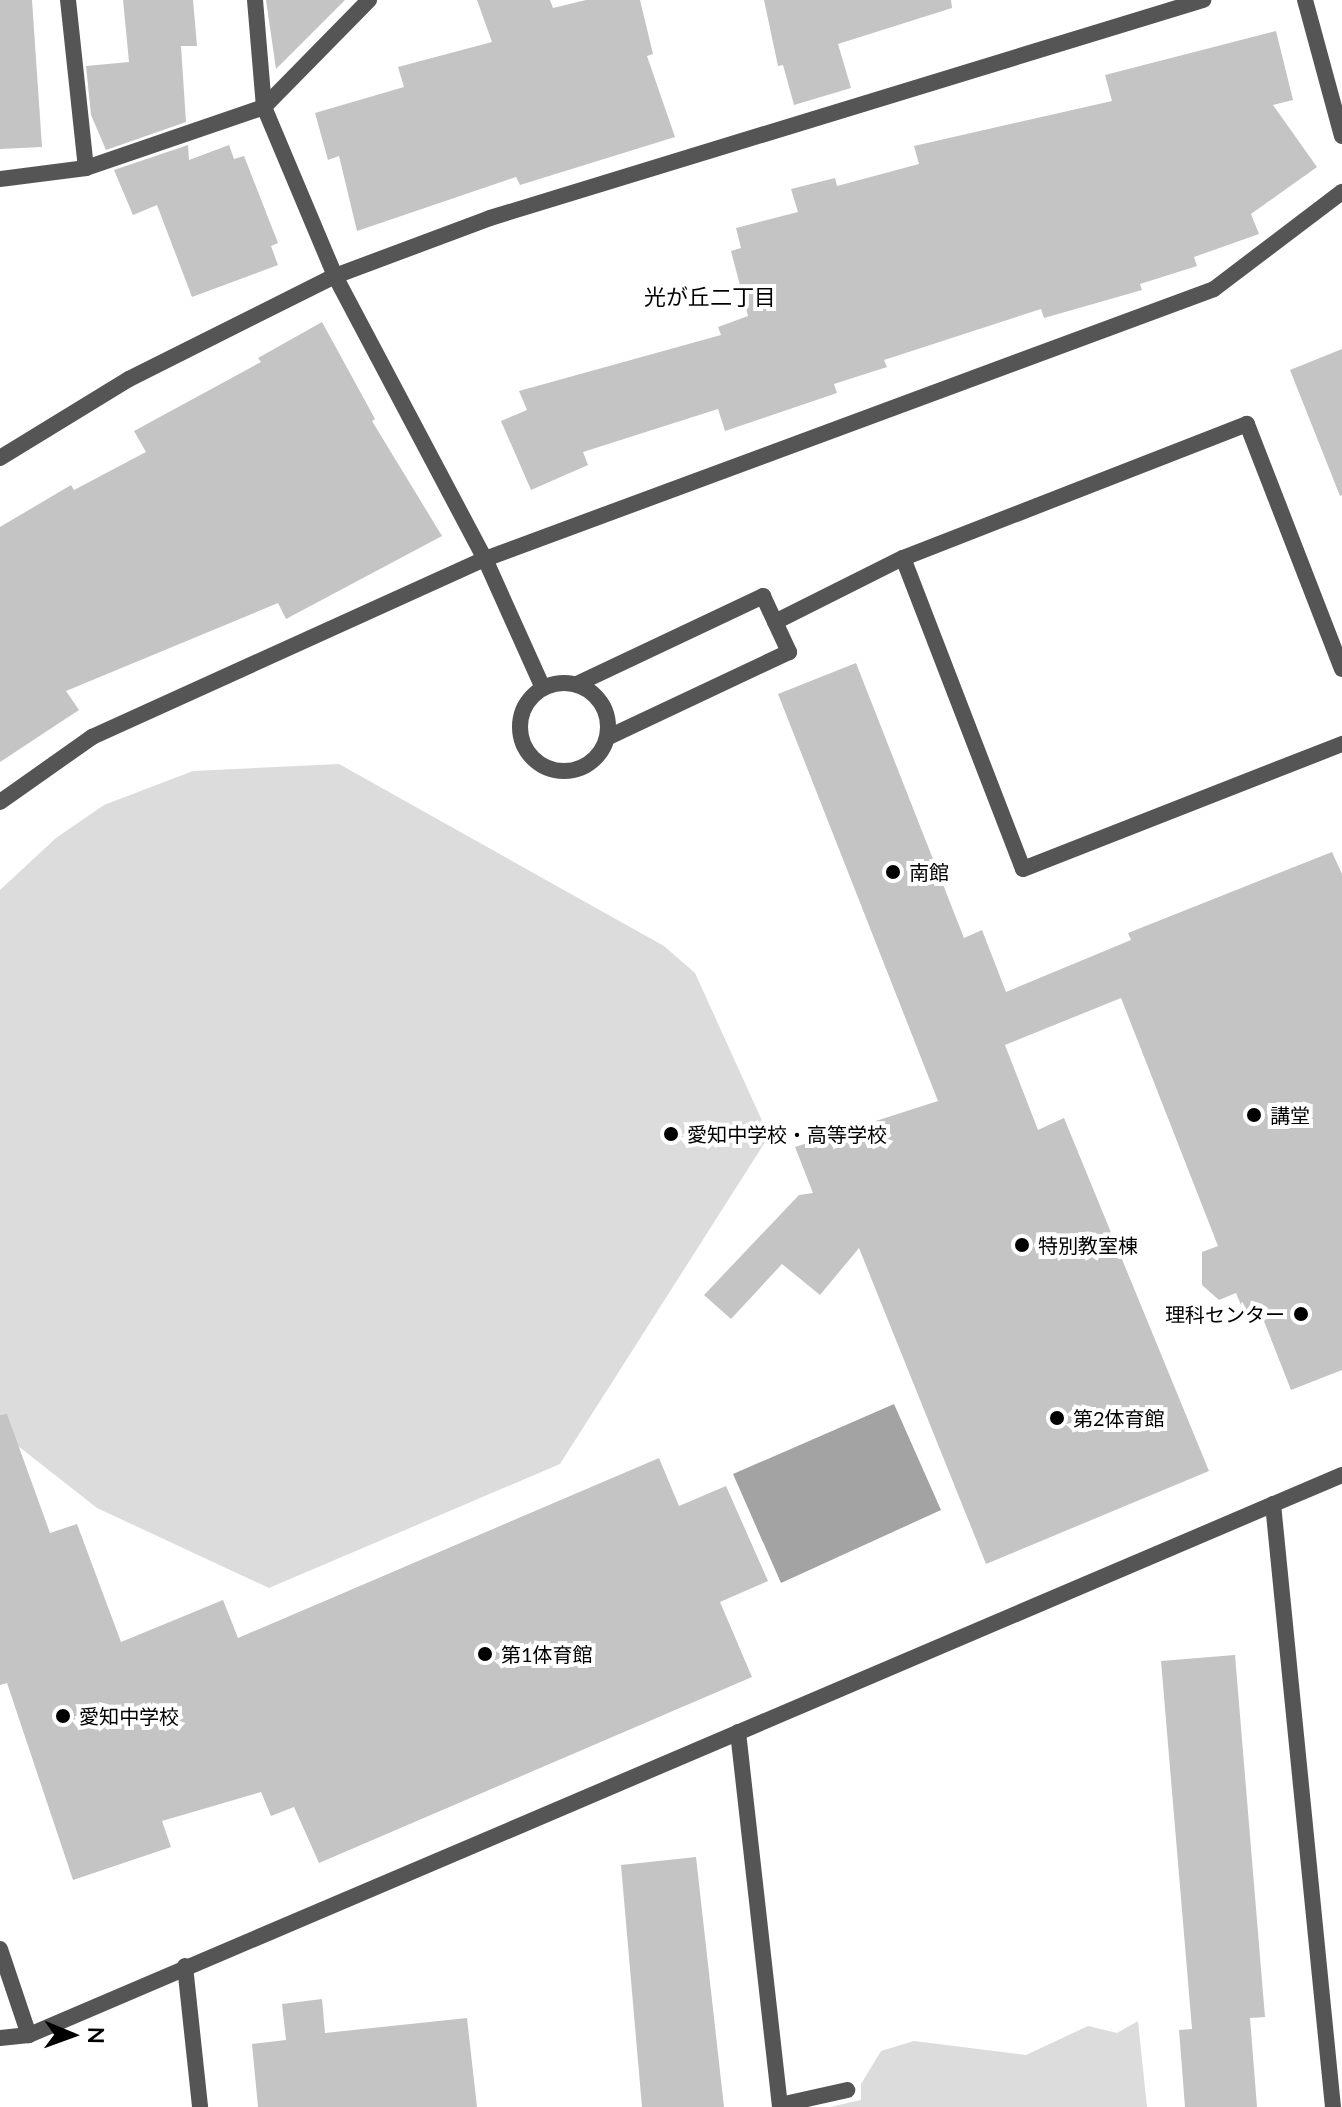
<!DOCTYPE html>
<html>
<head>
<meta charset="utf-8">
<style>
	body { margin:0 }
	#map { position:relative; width:1342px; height:2107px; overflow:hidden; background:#fff; font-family:Lato,"Noto Sans JP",sans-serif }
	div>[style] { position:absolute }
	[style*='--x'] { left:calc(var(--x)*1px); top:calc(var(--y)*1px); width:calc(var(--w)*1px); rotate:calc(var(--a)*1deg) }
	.green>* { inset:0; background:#dcdcdc }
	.water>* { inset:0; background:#a3a3a3 }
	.building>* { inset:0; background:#c4c4c4 }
	.service>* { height:16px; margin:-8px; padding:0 8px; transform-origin:8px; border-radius:8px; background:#555 }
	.service>.ring { margin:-8px; padding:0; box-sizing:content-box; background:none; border:16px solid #555; border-radius:50% }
	.minor>* { height:16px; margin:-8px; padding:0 8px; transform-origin:8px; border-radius:8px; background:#555 }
	.dots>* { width:22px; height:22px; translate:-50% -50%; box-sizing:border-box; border:4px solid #fff; border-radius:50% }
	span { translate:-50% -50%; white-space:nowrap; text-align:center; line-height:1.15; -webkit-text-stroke:8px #fff; paint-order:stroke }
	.poi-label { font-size:20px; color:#000 }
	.left { translate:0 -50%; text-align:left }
	.right { translate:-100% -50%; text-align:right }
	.neighbourhood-label { font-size:22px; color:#000 }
	.north { position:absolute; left:32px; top:1995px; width:80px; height:80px; -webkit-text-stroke:6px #fff; paint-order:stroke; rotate:91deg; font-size:22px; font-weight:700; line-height:32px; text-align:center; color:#000 }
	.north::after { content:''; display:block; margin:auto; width:28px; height:36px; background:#000; clip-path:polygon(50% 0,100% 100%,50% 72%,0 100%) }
</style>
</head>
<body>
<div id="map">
	<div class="green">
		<i style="clip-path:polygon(339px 764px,664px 946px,695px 973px,769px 1136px,560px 1464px,269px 1588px,97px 1508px,18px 1446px,0 1417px,0 890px,56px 838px,104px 805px,193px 771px)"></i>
		<i style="clip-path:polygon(1138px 2021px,1147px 2107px,830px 2107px,861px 2100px,861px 2084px,881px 2051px,914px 2041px,1026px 2055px,1088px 2026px,1117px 2033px)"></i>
	</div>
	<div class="water">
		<i style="clip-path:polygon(894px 1404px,941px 1510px,781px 1583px,733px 1474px)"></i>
	</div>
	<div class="building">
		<i style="clip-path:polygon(0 0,32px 0,42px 147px,0 149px)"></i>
		<i style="clip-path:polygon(123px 0,193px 0,197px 46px,181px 46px,186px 122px,106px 150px,91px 115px,86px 66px,129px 62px)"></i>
		<i style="clip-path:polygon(266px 0,345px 0,276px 69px)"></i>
		<i style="clip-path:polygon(477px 0,550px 0,553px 8px,586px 0,640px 0,653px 54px,647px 56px,675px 137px,520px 185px,516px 177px,357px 231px,339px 156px,328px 160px,315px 113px,404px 87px,398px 67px,492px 42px)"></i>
		<i style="clip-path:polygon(764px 0,951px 0,952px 8px,838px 44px,851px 88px,794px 105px,783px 65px,778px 66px)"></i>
		<i style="clip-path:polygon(1276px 31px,1293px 100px,1273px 105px,1317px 167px,1251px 214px,1259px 234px,1194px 257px,1197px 266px,1140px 284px,1142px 290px,1044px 318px,1041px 309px,884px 360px,887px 367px,834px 384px,837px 393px,725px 431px,718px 409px,583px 452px,588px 465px,531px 490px,501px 421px,527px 410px,519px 391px,721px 335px,718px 327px,748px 316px,731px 251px,741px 248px,736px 228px,798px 212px,791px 189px,835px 178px,837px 186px,919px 164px,914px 146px,1112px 101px,1105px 75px)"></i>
		<i style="clip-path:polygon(188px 145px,189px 160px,229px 145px,234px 159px,244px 156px,278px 243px,271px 246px,278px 265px,192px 297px,157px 205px,133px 215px,114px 170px)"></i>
		<i style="clip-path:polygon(322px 322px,375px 419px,372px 421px,442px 536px,286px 619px,278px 603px,66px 691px,79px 710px,0 762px,0 527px,71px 485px,74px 490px,146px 452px,134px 431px,261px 362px,258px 358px)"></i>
		<i style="clip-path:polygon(1342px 349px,1342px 495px,1340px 496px,1290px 370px)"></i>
		<i style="clip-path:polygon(856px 663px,964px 938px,982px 930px,1006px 992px,1131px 940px,1128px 933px,1332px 852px,1342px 874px,1342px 1370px,1291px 1390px,1260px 1311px,1246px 1317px,1236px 1293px,1219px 1300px,1202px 1285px,1202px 1252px,1218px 1246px,1121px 998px,1005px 1045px,1038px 1130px,1064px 1118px,1209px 1471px,986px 1564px,859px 1248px,820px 1295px,782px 1264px,731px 1319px,704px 1295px,799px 1195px,813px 1193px,795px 1147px,938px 1101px,778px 694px)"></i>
		<i style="clip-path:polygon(7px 1414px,50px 1533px,77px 1524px,121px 1642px,223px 1600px,238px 1638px,659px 1458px,679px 1506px,726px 1486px,768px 1581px,720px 1602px,752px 1677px,319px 1863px,294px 1807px,271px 1816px,261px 1792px,162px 1821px,171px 1847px,73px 1880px,7px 1683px,0 1685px,0 1415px)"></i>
		<i style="clip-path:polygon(1235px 1655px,1265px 2017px,1250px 2018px,1257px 2107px,1185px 2107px,1179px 2030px,1192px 2029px,1161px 1661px)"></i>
		<i style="clip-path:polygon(696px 1857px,724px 2107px,642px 2107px,621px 1865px)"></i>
		<i style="clip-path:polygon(322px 1999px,325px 2033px,467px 2018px,477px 2107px,258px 2107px,252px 2044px,286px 2040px,282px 2004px)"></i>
	</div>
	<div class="service">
		<i style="--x:485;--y:559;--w:141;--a:65.8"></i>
		<i style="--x:775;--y:622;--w:143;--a:-26.6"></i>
		<i style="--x:1342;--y:669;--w:263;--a:-111.2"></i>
		<i style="--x:1247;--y:424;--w:369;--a:158.7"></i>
		<i style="--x:903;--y:558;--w:333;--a:68.9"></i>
		<i style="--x:1023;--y:869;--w:343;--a:-21.4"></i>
		<i class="ring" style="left:520px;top:683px;width:72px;height:72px"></i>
		<i style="--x:577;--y:684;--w:206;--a:-25.3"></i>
		<i style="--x:763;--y:596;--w:62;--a:65.1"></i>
		<i style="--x:789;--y:652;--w:200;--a:154.8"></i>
	</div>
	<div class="minor">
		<i style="--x:68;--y:0;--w:169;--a:83.9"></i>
		<i style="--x:255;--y:0;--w:107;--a:85.2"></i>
		<i style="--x:264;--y:107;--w:183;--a:67.2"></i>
		<i style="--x:335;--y:276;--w:320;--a:62.1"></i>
		<i style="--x:1305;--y:0;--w:141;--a:74.8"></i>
		<i style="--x:0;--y:179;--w:87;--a:-7.3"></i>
		<i style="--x:86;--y:168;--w:188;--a:-18.9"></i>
		<i style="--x:264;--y:107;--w:150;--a:-45.5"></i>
		<i style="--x:0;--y:458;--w:151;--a:-31.5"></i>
		<i style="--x:129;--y:379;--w:230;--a:-26.6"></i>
		<i style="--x:335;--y:276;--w:165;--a:-20.5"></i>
		<i style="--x:490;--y:218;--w:746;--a:-17"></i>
		<i style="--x:0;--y:802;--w:113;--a:-35.2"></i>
		<i style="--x:92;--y:737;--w:431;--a:-24.4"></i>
		<i style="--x:485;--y:559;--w:777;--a:-20.32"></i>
		<i style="--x:1214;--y:289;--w:161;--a:-37.2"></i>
		<i style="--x:1273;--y:1504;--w:606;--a:84.32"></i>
		<i style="--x:738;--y:1732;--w:377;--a:83.6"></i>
		<i style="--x:0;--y:1949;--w:91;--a:71.4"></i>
		<i style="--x:185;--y:1966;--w:142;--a:83.9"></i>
		<i style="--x:0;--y:2038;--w:29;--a:-6"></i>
		<i style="--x:29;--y:2035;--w:1427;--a:-23.1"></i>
		<i style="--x:780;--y:2105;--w:69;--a:-12.6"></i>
	</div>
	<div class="dots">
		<i style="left:893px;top:872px;background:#000"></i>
		<i style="left:1254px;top:1115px;background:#000"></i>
		<i style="left:671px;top:1134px;background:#000"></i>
		<i style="left:1022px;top:1245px;background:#000"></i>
		<i style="left:1301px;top:1314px;background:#000"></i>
		<i style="left:1057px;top:1418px;background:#000"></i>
		<i style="left:485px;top:1654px;background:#000"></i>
		<i style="left:63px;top:1716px;background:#000"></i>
	</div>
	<div class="poi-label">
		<span class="left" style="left:909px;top:872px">南館</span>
		<span class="left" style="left:1270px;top:1115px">講堂</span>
		<span class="left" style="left:687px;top:1134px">愛知中学校・高等学校</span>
		<span class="left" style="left:1038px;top:1245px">特別教室棟</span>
		<span class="right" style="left:1285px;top:1314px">理科センター</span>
		<span class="left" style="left:1073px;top:1418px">第2体育館</span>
		<span class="left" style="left:501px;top:1654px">第1体育館</span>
		<span class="left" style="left:79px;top:1716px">愛知中学校</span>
	</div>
	<div class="neighbourhood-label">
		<span style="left:710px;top:297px">光が丘二丁目</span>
	</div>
	<div class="north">N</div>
</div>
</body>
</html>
